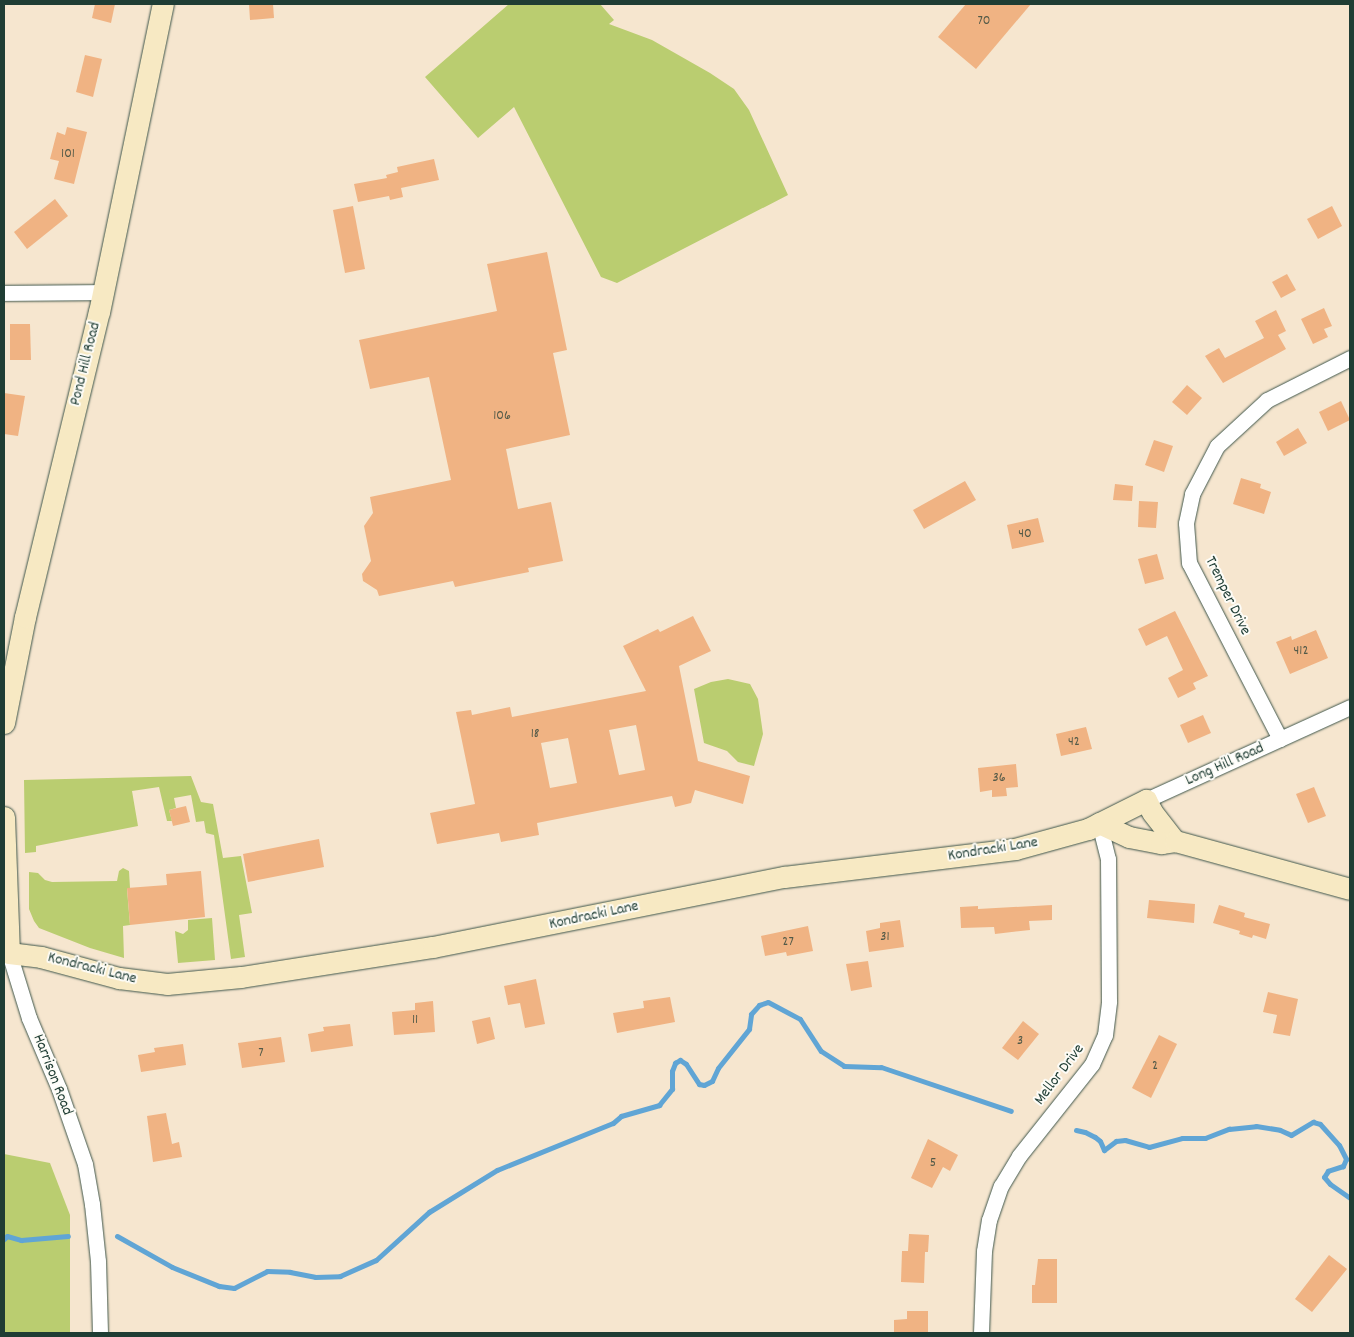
<!DOCTYPE html>
<html>
<head>
<meta charset="utf-8">
<style>
	body { margin:0 }
	#map { position:relative; width:1354px; height:1337px; overflow:hidden; background:#f6e6cf; font-family:Dekko,sans-serif }
	div>[style] { position:absolute }
	[style*='--x'] { left:calc(var(--x)*1px); top:calc(var(--y)*1px); width:calc(var(--w)*1px); rotate:calc(var(--a)*1deg) }
	.green>* { inset:0; background:#bacd70 }
	.stream>* { height:5px; margin:-2.5px; padding:0 2.5px; transform-origin:2.5px; border-radius:2.5px; background:#60a5d5 }
	.building>* { inset:0; background:#f0b383 }
	.roads { filter:drop-shadow(0 0 1px #3f564b) drop-shadow(0 0 1px #3f564b) }
	.minor>* { height:15px; margin:-7.5px; padding:0 7.5px; transform-origin:7.5px; border-radius:7.5px; background:#fff }
	.secondary>* { height:21px; margin:-10.5px; padding:0 10.5px; transform-origin:10.5px; border-radius:10.5px; background:#f7e9c3 }
	span { translate:-50% -50%; white-space:nowrap; text-align:center; line-height:1.15; -webkit-text-stroke:4px #fdfcf7; paint-order:stroke }
	.number-label { font-size:14px; color:#535a48 }
	.number-label span { -webkit-text-stroke-width:0 }
	.street-label { font-size:16px; color:#1f3d34 }
	.frame { position:absolute; inset:0; border:5px solid #1f3d34; pointer-events:none }
</style>
</head>
<body>
<div id="map">
	<div class="green">
		<i style="clip-path:polygon(509px 4px,600px 4px,614px 20px,609px 24px,652px 40px,710px 73px,734px 89px,749px 110px,788px 195px,617px 283px,601px 277px,514px 107px,478px 138px,425px 77px)"></i>
		<i style="clip-path:polygon(728px 679px,750px 684px,758px 699px,763px 734px,754px 766px,738px 762px,727px 751px,704px 743px,694px 689px,711px 682px)"></i>
		<i style="clip-path:polygon(191px 776px,201px 802px,213px 804px,223px 858px,241px 856px,252px 913px,239px 915px,245px 957px,231px 959px,214px 835px,206px 833px,204px 821px,196px 822px,191px 795px,174px 798px,176px 808px,169px 810px,172px 821px,167px 821px,159px 787px,132px 791px,138px 826px,36px 846px,36px 852px,25px 853px,24px 780px)"></i>
		<i style="clip-path:polygon(123px 868px,129px 871px,130px 888px,127px 889px,130px 925px,123px 926px,124px 958px,90px 948px,39px 928px,34px 921px,29px 909px,29px 872px,38px 873px,45px 880px,52px 882px,117px 881px,119px 871px)"></i>
		<i style="clip-path:polygon(212px 918px,215px 960px,178px 963px,175px 931px,183px 934px,188px 930px,188px 920px)"></i>
		<i style="clip-path:polygon(4px 1154px,50px 1163px,70px 1215px,70px 1333px,4px 1333px)"></i>
	</div>
	<div class="stream">
		<i style="--x:1076;--y:1130;--w:9;--a:13"></i>
		<i style="--x:1085;--y:1132;--w:11;--a:27"></i>
		<i style="--x:1095;--y:1137;--w:6;--a:39"></i>
		<i style="--x:1100;--y:1141;--w:10;--a:66"></i>
		<i style="--x:1104;--y:1150;--w:15;--a:-37"></i>
		<i style="--x:1116;--y:1141;--w:9;--a:-6"></i>
		<i style="--x:1125;--y:1140;--w:25;--a:16"></i>
		<i style="--x:1149;--y:1147;--w:34;--a:-15"></i>
		<i style="--x:1182;--y:1138;--w:23;--a:0"></i>
		<i style="--x:1205;--y:1138;--w:26;--a:-21"></i>
		<i style="--x:1229;--y:1129;--w:27;--a:-6"></i>
		<i style="--x:1256;--y:1126;--w:24;--a:9"></i>
		<i style="--x:1280;--y:1130;--w:12;--a:24"></i>
		<i style="--x:1291;--y:1135;--w:26;--a:-31"></i>
		<i style="--x:1313;--y:1122;--w:7;--a:16"></i>
		<i style="--x:1320;--y:1124;--w:28;--a:48"></i>
		<i style="--x:1339;--y:1145;--w:16;--a:63"></i>
		<i style="--x:1346;--y:1159;--w:8;--a:113"></i>
		<i style="--x:1343;--y:1166;--w:16;--a:162"></i>
		<i style="--x:1328;--y:1171;--w:7;--a:124"></i>
		<i style="--x:1324;--y:1177;--w:9;--a:49"></i>
		<i style="--x:1330;--y:1184;--w:24;--a:35"></i>
		<i style="--x:117;--y:1236;--w:63;--a:29.4"></i>
		<i style="--x:172;--y:1267;--w:51;--a:22"></i>
		<i style="--x:219;--y:1286;--w:15;--a:8"></i>
		<i style="--x:234;--y:1288;--w:37;--a:-27"></i>
		<i style="--x:267;--y:1271;--w:23;--a:2"></i>
		<i style="--x:290;--y:1272;--w:25;--a:11"></i>
		<i style="--x:315;--y:1277;--w:25;--a:-2"></i>
		<i style="--x:340;--y:1276;--w:39;--a:-24"></i>
		<i style="--x:376;--y:1260;--w:72;--a:-42.2"></i>
		<i style="--x:429;--y:1212;--w:80;--a:-31.7"></i>
		<i style="--x:497;--y:1170;--w:125;--a:-22.1"></i>
		<i style="--x:613;--y:1123;--w:11;--a:-41"></i>
		<i style="--x:621;--y:1116;--w:40;--a:-16"></i>
		<i style="--x:659;--y:1105;--w:21;--a:-51"></i>
		<i style="--x:672;--y:1089;--w:18;--a:-90"></i>
		<i style="--x:672;--y:1071;--w:9;--a:-69"></i>
		<i style="--x:675;--y:1063;--w:6;--a:-31"></i>
		<i style="--x:680;--y:1060;--w:7;--a:34"></i>
		<i style="--x:686;--y:1064;--w:24;--a:57"></i>
		<i style="--x:699;--y:1084;--w:5;--a:11"></i>
		<i style="--x:704;--y:1085;--w:9;--a:-27"></i>
		<i style="--x:712;--y:1081;--w:14;--a:-65"></i>
		<i style="--x:718;--y:1068;--w:50;--a:-51.5"></i>
		<i style="--x:749;--y:1029;--w:15;--a:-82"></i>
		<i style="--x:751;--y:1014;--w:12;--a:-48"></i>
		<i style="--x:759;--y:1005;--w:9;--a:-18"></i>
		<i style="--x:768;--y:1002;--w:36;--a:28"></i>
		<i style="--x:800;--y:1019;--w:38;--a:57"></i>
		<i style="--x:821;--y:1051;--w:27;--a:33"></i>
		<i style="--x:844;--y:1066;--w:37;--a:2"></i>
		<i style="--x:881;--y:1067;--w:137;--a:18.7"></i>
		<i style="--x:4;--y:1239;--w:4;--a:-45"></i>
		<i style="--x:7;--y:1236;--w:15;--a:16"></i>
		<i style="--x:21;--y:1240;--w:47;--a:-4.9"></i>
	</div>
	<div class="building">
		<i style="clip-path:polygon(95px 4px,115px 4px,111px 23px,92px 18px)"></i>
		<i style="clip-path:polygon(249px 4px,273px 4px,274px 18px,250px 20px)"></i>
		<i style="clip-path:polygon(966px 4px,1031px 4px,976px 69px,938px 37px)"></i>
		<i style="clip-path:polygon(85px 55px,102px 59px,93px 97px,76px 92px)"></i>
		<i style="clip-path:polygon(67px 127px,87px 132px,74px 184px,54px 179px,59px 161px,50px 159px,57px 132px,65px 135px)"></i>
		<i style="clip-path:polygon(434px 159px,439px 180px,401px 188px,403px 197px,390px 200px,389px 196px,358px 202px,354px 184px,387px 178px,386px 175px,398px 172px,397px 167px)"></i>
		<i style="clip-path:polygon(55px 199px,68px 216px,27px 249px,14px 232px)"></i>
		<i style="clip-path:polygon(353px 206px,365px 269px,345px 273px,333px 210px)"></i>
		<i style="clip-path:polygon(1332px 206px,1342px 226px,1318px 239px,1307px 219px)"></i>
		<i style="clip-path:polygon(547px 252px,567px 350px,553px 353px,570px 435px,506px 449px,518px 509px,551px 502px,563px 561px,528px 568px,529px 572px,455px 587px,453px 581px,379px 596px,377px 590px,363px 581px,362px 574px,371px 561px,364px 526px,373px 513px,370px 497px,451px 480px,429px 377px,370px 389px,359px 340px,497px 311px,487px 264px)"></i>
		<i style="clip-path:polygon(1287px 274px,1296px 290px,1281px 298px,1272px 282px)"></i>
		<i style="clip-path:polygon(1324px 308px,1332px 326px,1324px 329px,1328px 337px,1313px 344px,1301px 319px)"></i>
		<i style="clip-path:polygon(1276px 310px,1286px 331px,1278px 335px,1286px 349px,1223px 383px,1205px 356px,1219px 348px,1225px 358px,1264px 338px,1255px 321px)"></i>
		<i style="clip-path:polygon(10px 324px,30px 324px,31px 360px,10px 360px)"></i>
		<i style="clip-path:polygon(1187px 385px,1202px 398px,1187px 415px,1172px 402px)"></i>
		<i style="clip-path:polygon(4px 393px,25px 396px,18px 436px,4px 434px)"></i>
		<i style="clip-path:polygon(1341px 401px,1350px 420px,1328px 431px,1319px 412px)"></i>
		<i style="clip-path:polygon(1298px 428px,1307px 443px,1284px 456px,1276px 442px)"></i>
		<i style="clip-path:polygon(1154px 440px,1173px 446px,1164px 472px,1145px 465px)"></i>
		<i style="clip-path:polygon(1241px 478px,1261px 484px,1260px 488px,1271px 492px,1264px 514px,1233px 504px)"></i>
		<i style="clip-path:polygon(965px 481px,976px 500px,924px 529px,913px 510px)"></i>
		<i style="clip-path:polygon(1115px 484px,1133px 486px,1132px 501px,1113px 500px)"></i>
		<i style="clip-path:polygon(1139px 501px,1158px 502px,1156px 528px,1138px 527px)"></i>
		<i style="clip-path:polygon(1038px 518px,1044px 542px,1012px 549px,1007px 525px)"></i>
		<i style="clip-path:polygon(1157px 554px,1164px 579px,1145px 584px,1138px 559px)"></i>
		<i style="clip-path:polygon(1175px 611px,1208px 676px,1193px 683px,1196px 689px,1178px 698px,1168px 678px,1183px 670px,1167px 636px,1146px 646px,1138px 629px)"></i>
		<i style="clip-path:polygon(evenodd,693px 616px,711px 651px,679px 666px,698px 761px,750px 776px,743px 804px,695px 790px,691px 803px,675px 807px,672px 796px,537px 823px,539px 835px,501px 842px,499px 833px,437px 844px,430px 813px,475px 804px,456px 712px,471px 710px,472px 715px,510px 707px,512px 717px,646px 691px,623px 646px,658px 629px,660px 632px,693px 616px,636px 725px,645px 770px,619px 775px,609px 730px,636px 725px,693px 616px,568px 738px,577px 783px,550px 788px,541px 743px,568px 738px)"></i>
		<i style="clip-path:polygon(1316px 630px,1328px 658px,1290px 674px,1276px 642px,1291px 636px,1292px 640px)"></i>
		<i style="clip-path:polygon(1203px 715px,1211px 733px,1188px 743px,1180px 725px)"></i>
		<i style="clip-path:polygon(1086px 727px,1092px 749px,1061px 756px,1056px 734px)"></i>
		<i style="clip-path:polygon(1016px 764px,1018px 787px,1006px 788px,1007px 796px,992px 797px,992px 790px,980px 792px,978px 768px)"></i>
		<i style="clip-path:polygon(1314px 787px,1326px 816px,1308px 823px,1296px 794px)"></i>
		<i style="clip-path:polygon(186px 806px,190px 822px,173px 826px,169px 810px)"></i>
		<i style="clip-path:polygon(319px 839px,324px 867px,248px 882px,243px 854px)"></i>
		<i style="clip-path:polygon(201px 871px,205px 917px,130px 925px,127px 888px,167px 885px,166px 874px)"></i>
		<i style="clip-path:polygon(1149px 900px,1195px 904px,1194px 923px,1147px 918px)"></i>
		<i style="clip-path:polygon(1052px 905px,1052px 920px,1029px 921px,1030px 930px,995px 934px,994px 927px,961px 928px,960px 907px,978px 906px,978px 909px)"></i>
		<i style="clip-path:polygon(1219px 905px,1245px 913px,1244px 917px,1270px 924px,1266px 939px,1253px 935px,1252px 938px,1239px 934px,1240px 931px,1213px 923px)"></i>
		<i style="clip-path:polygon(900px 920px,904px 947px,869px 952px,866px 931px,880px 928px,880px 923px)"></i>
		<i style="clip-path:polygon(808px 926px,813px 951px,787px 956px,786px 952px,765px 956px,761px 936px)"></i>
		<i style="clip-path:polygon(868px 961px,872px 987px,851px 991px,846px 964px)"></i>
		<i style="clip-path:polygon(536px 979px,545px 1024px,525px 1028px,520px 1003px,508px 1005px,504px 986px)"></i>
		<i style="clip-path:polygon(1268px 992px,1298px 999px,1290px 1036px,1273px 1033px,1277px 1015px,1263px 1012px)"></i>
		<i style="clip-path:polygon(670px 997px,675px 1022px,617px 1033px,613px 1013px,644px 1008px,643px 1001px)"></i>
		<i style="clip-path:polygon(433px 1001px,435px 1032px,394px 1035px,392px 1012px,415px 1010px,415px 1003px)"></i>
		<i style="clip-path:polygon(490px 1017px,495px 1039px,477px 1044px,472px 1021px)"></i>
		<i style="clip-path:polygon(1023px 1021px,1039px 1034px,1018px 1060px,1002px 1048px)"></i>
		<i style="clip-path:polygon(350px 1024px,353px 1046px,311px 1052px,308px 1034px,324px 1031px,323px 1027px)"></i>
		<i style="clip-path:polygon(1159px 1035px,1177px 1044px,1151px 1098px,1132px 1088px)"></i>
		<i style="clip-path:polygon(281px 1037px,285px 1062px,242px 1068px,238px 1043px)"></i>
		<i style="clip-path:polygon(183px 1044px,186px 1065px,141px 1072px,138px 1055px,155px 1052px,154px 1048px)"></i>
		<i style="clip-path:polygon(166px 1113px,172px 1144px,179px 1142px,182px 1157px,153px 1162px,147px 1116px)"></i>
		<i style="clip-path:polygon(928px 1139px,958px 1155px,950px 1171px,943px 1167px,932px 1188px,911px 1178px)"></i>
		<i style="clip-path:polygon(909px 1234px,929px 1235px,928px 1252px,925px 1252px,924px 1283px,901px 1282px,902px 1251px,908px 1251px)"></i>
		<i style="clip-path:polygon(1329px 1255px,1347px 1269px,1312px 1312px,1295px 1299px)"></i>
		<i style="clip-path:polygon(1038px 1259px,1057px 1259px,1057px 1303px,1032px 1303px,1032px 1285px,1035px 1285px)"></i>
		<i style="clip-path:polygon(907px 1311px,928px 1311px,928px 1333px,894px 1333px,894px 1320px,907px 1319px)"></i>
	</div>
	<div class="roads">
		<div class="minor">
			<i style="--x:4;--y:293;--w:99;--a:-0.6"></i>
			<i style="--x:1280;--y:739;--w:198;--a:-117.3"></i>
			<i style="--x:1189;--y:563;--w:40;--a:-94.3"></i>
			<i style="--x:1186;--y:523;--w:30;--a:-78"></i>
			<i style="--x:1192;--y:494;--w:54;--a:-62.5"></i>
			<i style="--x:1217;--y:446;--w:68;--a:-42.6"></i>
			<i style="--x:1267;--y:400;--w:93;--a:-26.8"></i>
			<i style="--x:1146;--y:800;--w:224;--a:-24.5"></i>
			<i style="--x:9;--y:953;--w:68;--a:72.9"></i>
			<i style="--x:29;--y:1018;--w:77;--a:67.1"></i>
			<i style="--x:59;--y:1089;--w:79;--a:70.9"></i>
			<i style="--x:85;--y:1164;--w:41;--a:80.1"></i>
			<i style="--x:92;--y:1204;--w:57;--a:84"></i>
			<i style="--x:98;--y:1261;--w:72;--a:88.4"></i>
			<i style="--x:981;--y:1333;--w:82;--a:-87.9"></i>
			<i style="--x:984;--y:1251;--w:31;--a:-81"></i>
			<i style="--x:989;--y:1220;--w:36;--a:-71"></i>
			<i style="--x:1001;--y:1186;--w:35;--a:-59"></i>
			<i style="--x:1019;--y:1156;--w:117;--a:-51.6"></i>
			<i style="--x:1092;--y:1064;--w:32;--a:-66"></i>
			<i style="--x:1105;--y:1035;--w:34;--a:-83"></i>
			<i style="--x:1109;--y:1001;--w:142;--a:-90.4"></i>
			<i style="--x:1108;--y:859;--w:37;--a:-104"></i>
		</div>
		<div class="secondary">
			<i style="--x:4;--y:723;--w:108;--a:-78.8"></i>
			<i style="--x:25;--y:617;--w:314;--a:-76.4"></i>
			<i style="--x:99;--y:312;--w:315;--a:-78.3"></i>
			<i style="--x:4;--y:817;--w:136;--a:87.9"></i>
			<i style="--x:9;--y:953;--w:32;--a:7"></i>
			<i style="--x:41;--y:957;--w:81;--a:15.1"></i>
			<i style="--x:119;--y:978;--w:48;--a:7.1"></i>
			<i style="--x:167;--y:984;--w:74;--a:-5.4"></i>
			<i style="--x:241;--y:977;--w:194;--a:-8.9"></i>
			<i style="--x:433;--y:947;--w:358;--a:-11.3"></i>
			<i style="--x:784;--y:877;--w:233;--a:-6.9"></i>
			<i style="--x:1015;--y:849;--w:76;--a:-15.3"></i>
			<i style="--x:1088;--y:829;--w:65;--a:-26.6"></i>
			<i style="--x:1146;--y:800;--w:13;--a:63"></i>
			<i style="--x:1152;--y:812;--w:37;--a:52"></i>
			<i style="--x:1099;--y:823;--w:33;--a:25"></i>
			<i style="--x:1129;--y:837;--w:33;--a:11"></i>
			<i style="--x:1161;--y:843;--w:14;--a:-8"></i>
			<i style="--x:1175;--y:841;--w:181;--a:15.3"></i>
		</div>
	</div>
	<div class="number-label">
		<span style="left:984px;top:21px">70</span>
		<span style="left:68px;top:154px">101</span>
		<span style="left:502px;top:416px">106</span>
		<span style="left:1025px;top:534px">40</span>
		<span style="left:1301px;top:651px">412</span>
		<span style="left:535px;top:734px">18</span>
		<span style="left:1074px;top:742px">42</span>
		<span style="left:999px;top:778px">36</span>
		<span style="left:885px;top:937px">31</span>
		<span style="left:788px;top:942px">27</span>
		<span style="left:415px;top:1020px">11</span>
		<span style="left:1020px;top:1041px">3</span>
		<span style="left:261px;top:1053px">7</span>
		<span style="left:1155px;top:1066px">2</span>
		<span style="left:933px;top:1163px">5</span>
	</div>
	<div class="street-label">
		<span style="left:86px;top:364px;rotate:-76deg">Pond Hill Road</span>
		<span style="left:1227px;top:596px;rotate:64deg">Tremper Drive</span>
		<span style="left:1225px;top:765px;rotate:-24deg">Long Hill Road</span>
		<span style="left:993px;top:850px;rotate:-9deg">Kondracki Lane</span>
		<span style="left:594px;top:916px;rotate:-12deg">Kondracki Lane</span>
		<span style="left:92px;top:969px;rotate:14deg">Kondracki Lane</span>
		<span style="left:52px;top:1075px;rotate:69deg">Harrison Road</span>
		<span style="left:1060px;top:1075px;rotate:-53deg">Mellor Drive</span>
	</div>
	<div class="frame"></div>
</div>
</body>
</html>
